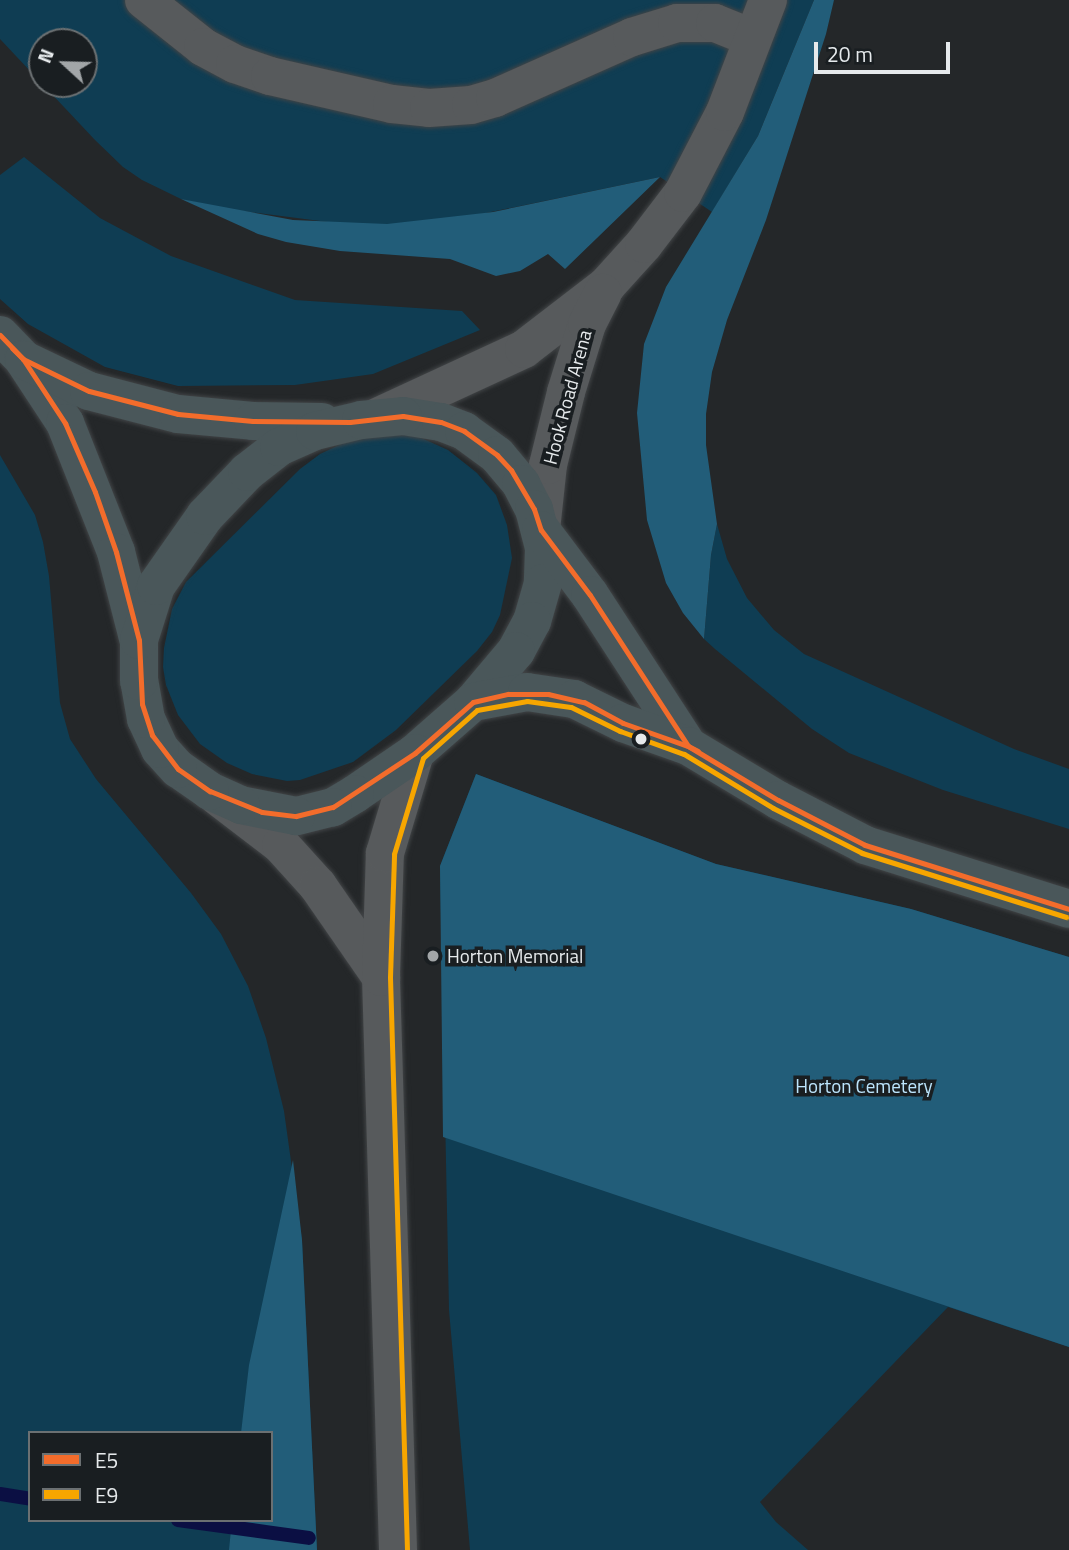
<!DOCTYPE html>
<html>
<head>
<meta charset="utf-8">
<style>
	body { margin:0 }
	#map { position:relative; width:1069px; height:1550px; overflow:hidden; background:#242729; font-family:"Titillium Web",sans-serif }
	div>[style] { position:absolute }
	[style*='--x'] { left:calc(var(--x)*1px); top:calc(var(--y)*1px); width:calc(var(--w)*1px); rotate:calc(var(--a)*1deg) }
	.green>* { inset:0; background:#0f3d53 }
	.forest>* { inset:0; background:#225d79 }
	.stream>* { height:14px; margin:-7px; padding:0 7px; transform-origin:7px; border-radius:7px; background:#0b0f43 }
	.roads { filter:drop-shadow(0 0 2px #414446) drop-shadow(0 0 2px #414446) }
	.minor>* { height:38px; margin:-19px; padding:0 19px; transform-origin:19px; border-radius:19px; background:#575a5c }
	.major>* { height:38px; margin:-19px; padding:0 19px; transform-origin:19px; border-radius:19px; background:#4a575a }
	.bus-1>* { height:5px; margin:-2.5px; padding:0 2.5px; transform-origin:2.5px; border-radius:2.5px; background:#f36c2b }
	.bus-2>* { height:5px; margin:-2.5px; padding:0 2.5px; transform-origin:2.5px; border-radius:2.5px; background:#f7a600 }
	.dots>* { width:19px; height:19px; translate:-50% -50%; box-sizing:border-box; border:4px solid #191e21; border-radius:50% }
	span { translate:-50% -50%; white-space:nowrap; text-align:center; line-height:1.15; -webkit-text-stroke:7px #191e21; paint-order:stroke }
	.street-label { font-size:19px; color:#e6eaec }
	.poi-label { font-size:19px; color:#e6eaec }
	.left { translate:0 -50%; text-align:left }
	.park-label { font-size:19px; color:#bce5fd }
	.legend { position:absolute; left:28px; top:1431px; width:245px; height:91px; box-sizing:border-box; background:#191e21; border:2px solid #6b7072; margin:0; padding:9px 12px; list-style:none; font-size:21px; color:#e6eaec }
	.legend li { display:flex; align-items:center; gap:14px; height:35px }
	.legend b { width:35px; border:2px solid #6b7072 }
	.north { position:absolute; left:28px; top:28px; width:70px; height:70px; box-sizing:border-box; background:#191e21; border:2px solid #6b7072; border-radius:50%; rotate:292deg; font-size:19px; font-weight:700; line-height:28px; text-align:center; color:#e6eaec }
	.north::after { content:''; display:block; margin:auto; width:24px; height:32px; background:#a2a6a8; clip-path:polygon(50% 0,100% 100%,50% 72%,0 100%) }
	.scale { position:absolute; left:814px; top:42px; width:136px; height:32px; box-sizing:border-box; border:4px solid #e6eaec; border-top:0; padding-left:9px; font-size:21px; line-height:24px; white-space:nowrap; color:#e6eaec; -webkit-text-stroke:5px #191e21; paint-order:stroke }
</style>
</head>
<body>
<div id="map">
	<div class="green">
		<i style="clip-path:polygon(evenodd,0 0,814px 0,758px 136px,712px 212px,660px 177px,384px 234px,328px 222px,226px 209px,181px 199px,142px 180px,123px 167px,95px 140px,0 39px,0 0,42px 42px,84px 42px,84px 84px,42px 84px,42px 42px)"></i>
		<i style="clip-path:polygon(24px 157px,100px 218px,171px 256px,295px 300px,462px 311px,480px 330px,373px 374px,295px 385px,178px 386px,105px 367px,28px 324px,0 299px,0 175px)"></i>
		<i style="clip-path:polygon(379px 433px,417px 436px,448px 450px,477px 473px,496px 495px,507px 525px,512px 558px,500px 615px,492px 632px,477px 651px,396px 730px,353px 762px,300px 780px,287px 781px,252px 774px,227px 763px,200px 744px,178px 715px,166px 685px,163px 667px,164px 648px,172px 609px,186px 582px,300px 469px,320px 454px,356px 437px)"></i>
		<i style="clip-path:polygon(evenodd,0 455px,35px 515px,43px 542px,49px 576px,60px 703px,70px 739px,96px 779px,191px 893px,221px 934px,248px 986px,266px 1038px,284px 1111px,302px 1240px,317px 1550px,0 1550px,0 455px,30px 1433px,271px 1433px,271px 1520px,30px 1520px,30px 1433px)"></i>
		<i style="clip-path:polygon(717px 524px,727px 559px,747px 598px,774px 630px,804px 654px,1014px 749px,1069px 769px,1069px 829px,943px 790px,849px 753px,812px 729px,715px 649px,704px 639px,711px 555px)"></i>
		<i style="clip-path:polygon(476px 774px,716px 864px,911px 909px,1069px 957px,1069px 1347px,948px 1307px,760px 1502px,776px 1522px,808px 1550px,470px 1550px,449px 1310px,440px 866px)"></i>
	</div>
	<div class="forest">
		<i style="clip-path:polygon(814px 0,834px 0,826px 34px,766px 220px,727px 320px,712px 372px,706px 414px,706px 445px,717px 524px,711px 555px,704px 639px,683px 613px,666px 583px,647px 520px,637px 413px,644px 344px,666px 287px,758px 136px)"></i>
		<i style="clip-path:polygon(660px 177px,565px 269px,548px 254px,520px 271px,496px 276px,450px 259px,340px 251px,286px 242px,258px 234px,181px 199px,293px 220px,387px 224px,493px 212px)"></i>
		<i style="clip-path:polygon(476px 774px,716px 864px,911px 909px,1069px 957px,1069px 1347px,443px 1137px,440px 866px)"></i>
		<i style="clip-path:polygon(293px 1160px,302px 1240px,317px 1550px,229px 1550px,232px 1520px,271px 1520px,271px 1433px,241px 1433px,249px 1365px)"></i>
	</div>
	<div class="stream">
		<i style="--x:0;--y:1494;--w:30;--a:9"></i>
		<i style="--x:178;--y:1520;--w:132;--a:7.8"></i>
	</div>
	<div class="roads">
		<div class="minor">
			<i style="--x:144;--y:0;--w:75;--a:38.5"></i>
			<i style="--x:203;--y:47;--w:36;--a:28"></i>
			<i style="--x:235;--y:64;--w:37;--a:19"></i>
			<i style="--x:270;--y:76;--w:125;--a:12.9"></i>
			<i style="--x:392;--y:104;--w:37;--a:6"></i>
			<i style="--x:429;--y:108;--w:42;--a:-4.1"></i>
			<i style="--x:471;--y:105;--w:25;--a:-16"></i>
			<i style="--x:495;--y:98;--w:150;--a:-24"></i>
			<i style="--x:632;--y:37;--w:47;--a:-17.3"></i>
			<i style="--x:677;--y:23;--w:38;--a:0"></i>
			<i style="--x:715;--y:23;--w:40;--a:22"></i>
			<i style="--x:375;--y:418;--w:164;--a:-24.8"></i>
			<i style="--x:524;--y:349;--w:105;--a:-37.6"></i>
			<i style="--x:607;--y:285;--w:55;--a:-47.9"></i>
			<i style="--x:644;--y:244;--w:64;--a:-52.6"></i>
			<i style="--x:683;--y:193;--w:91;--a:-62.6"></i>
			<i style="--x:725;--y:112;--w:120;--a:-69"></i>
			<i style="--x:541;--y:530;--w:65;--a:-83.9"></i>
			<i style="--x:548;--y:465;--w:75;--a:-76.1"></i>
			<i style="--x:566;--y:392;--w:71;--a:-72.8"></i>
			<i style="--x:587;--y:324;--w:35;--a:-63"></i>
			<i style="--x:217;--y:796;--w:81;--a:37.4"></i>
			<i style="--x:281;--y:845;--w:55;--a:47.9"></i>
			<i style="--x:318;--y:886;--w:111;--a:55.3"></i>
			<i style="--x:398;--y:1550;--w:573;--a:-91.7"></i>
			<i style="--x:381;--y:977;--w:124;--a:-88.2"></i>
			<i style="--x:385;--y:853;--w:104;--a:-73.3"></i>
		</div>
		<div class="major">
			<i style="--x:0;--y:335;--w:33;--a:46"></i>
			<i style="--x:23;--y:359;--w:77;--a:56.7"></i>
			<i style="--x:65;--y:423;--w:139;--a:68.4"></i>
			<i style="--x:116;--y:552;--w:89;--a:75.7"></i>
			<i style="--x:24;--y:360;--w:72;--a:25.5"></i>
			<i style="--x:89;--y:391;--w:92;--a:14.5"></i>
			<i style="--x:178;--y:414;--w:75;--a:5.3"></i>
			<i style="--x:253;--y:421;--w:69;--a:0.8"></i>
			<i style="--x:403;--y:416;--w:38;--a:9"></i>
			<i style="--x:441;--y:422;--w:25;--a:21"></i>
			<i style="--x:464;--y:431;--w:41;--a:36"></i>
			<i style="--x:497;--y:455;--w:38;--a:50"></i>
			<i style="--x:521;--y:484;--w:28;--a:63"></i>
			<i style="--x:534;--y:509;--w:40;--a:75.6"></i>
			<i style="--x:544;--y:548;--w:35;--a:92"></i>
			<i style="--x:543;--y:583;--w:40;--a:106"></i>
			<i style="--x:532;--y:621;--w:34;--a:118"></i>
			<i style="--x:516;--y:651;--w:67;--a:130.1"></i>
			<i style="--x:473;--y:702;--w:77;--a:138.7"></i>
			<i style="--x:415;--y:753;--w:73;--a:145.7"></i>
			<i style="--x:355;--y:794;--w:26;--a:149"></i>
			<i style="--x:333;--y:807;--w:38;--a:166"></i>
			<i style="--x:296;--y:816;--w:56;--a:-168.7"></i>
			<i style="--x:241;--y:805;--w:34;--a:-156"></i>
			<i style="--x:210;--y:791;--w:39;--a:-145"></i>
			<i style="--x:178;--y:769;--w:27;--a:-132"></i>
			<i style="--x:160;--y:749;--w:33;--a:-115"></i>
			<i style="--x:146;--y:719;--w:39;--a:-100"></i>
			<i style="--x:139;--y:681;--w:41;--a:-90"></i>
			<i style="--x:139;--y:640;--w:57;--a:-72.5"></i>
			<i style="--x:156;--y:586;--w:85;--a:-55"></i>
			<i style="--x:205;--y:516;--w:61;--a:-46.3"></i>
			<i style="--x:247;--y:472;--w:41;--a:-38"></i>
			<i style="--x:279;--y:447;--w:39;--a:-24"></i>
			<i style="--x:315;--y:431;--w:47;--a:-13.4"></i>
			<i style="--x:361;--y:420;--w:42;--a:-5.4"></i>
			<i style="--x:541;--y:530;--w:81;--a:53"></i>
			<i style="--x:590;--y:595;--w:180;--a:57"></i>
			<i style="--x:473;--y:702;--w:55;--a:-10.5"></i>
			<i style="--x:527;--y:692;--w:48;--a:8.5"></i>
			<i style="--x:574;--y:699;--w:55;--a:26.1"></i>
			<i style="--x:623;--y:723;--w:69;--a:19.5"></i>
			<i style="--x:688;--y:746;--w:105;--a:31"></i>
			<i style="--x:778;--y:800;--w:98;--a:27.3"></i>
			<i style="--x:865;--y:845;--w:214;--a:17.4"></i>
		</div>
	</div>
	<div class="bus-1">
		<i style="--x:0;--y:335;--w:33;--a:46"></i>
		<i style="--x:23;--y:359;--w:77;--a:56.7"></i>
		<i style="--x:65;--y:423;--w:75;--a:66.5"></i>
		<i style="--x:95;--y:492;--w:64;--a:70.7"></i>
		<i style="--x:116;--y:552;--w:91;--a:75.4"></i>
		<i style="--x:139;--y:640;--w:64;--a:87.3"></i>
		<i style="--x:142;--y:704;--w:33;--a:72"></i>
		<i style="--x:152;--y:735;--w:43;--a:52.6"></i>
		<i style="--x:178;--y:769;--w:39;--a:35"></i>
		<i style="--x:210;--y:791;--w:56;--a:22"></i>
		<i style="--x:262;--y:812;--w:34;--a:7"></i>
		<i style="--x:296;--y:816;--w:38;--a:-14"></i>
		<i style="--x:333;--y:807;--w:98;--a:-33.4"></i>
		<i style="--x:415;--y:753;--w:77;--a:-41.3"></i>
		<i style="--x:473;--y:702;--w:36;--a:-13"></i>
		<i style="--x:508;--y:694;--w:40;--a:0"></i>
		<i style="--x:548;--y:694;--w:37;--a:13"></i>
		<i style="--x:584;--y:702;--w:44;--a:28.3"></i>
		<i style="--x:623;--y:723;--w:69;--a:19.5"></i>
		<i style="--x:688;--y:746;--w:105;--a:31"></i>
		<i style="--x:778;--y:800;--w:98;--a:27.3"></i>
		<i style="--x:865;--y:845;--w:214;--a:17.4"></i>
		<i style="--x:12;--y:348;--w:16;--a:45"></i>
		<i style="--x:23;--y:359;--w:73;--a:25.9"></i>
		<i style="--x:89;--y:391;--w:92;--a:14.5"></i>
		<i style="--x:178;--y:414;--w:75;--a:5.3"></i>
		<i style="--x:253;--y:421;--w:97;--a:0.6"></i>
		<i style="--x:350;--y:422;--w:53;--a:-6.5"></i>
		<i style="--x:403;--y:416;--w:38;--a:9"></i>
		<i style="--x:441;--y:422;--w:25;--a:21"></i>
		<i style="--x:464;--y:431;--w:41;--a:36"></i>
		<i style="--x:497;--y:455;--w:21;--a:47"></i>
		<i style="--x:511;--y:470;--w:45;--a:59.5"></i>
		<i style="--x:534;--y:509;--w:22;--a:72"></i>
		<i style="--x:541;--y:530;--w:81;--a:53"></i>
		<i style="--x:590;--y:595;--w:180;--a:57"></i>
		<i style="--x:688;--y:746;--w:11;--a:27"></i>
	</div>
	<div class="bus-2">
		<i style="--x:407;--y:1550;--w:573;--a:-91.7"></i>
		<i style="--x:390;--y:977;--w:123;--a:-88.1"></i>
		<i style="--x:394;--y:854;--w:100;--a:-73.2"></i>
		<i style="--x:423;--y:758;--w:72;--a:-41.6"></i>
		<i style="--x:477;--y:710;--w:51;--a:-10.2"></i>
		<i style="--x:527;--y:701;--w:44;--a:7.8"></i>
		<i style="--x:571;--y:707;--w:55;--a:26.1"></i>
		<i style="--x:620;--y:731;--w:68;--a:19.8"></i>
		<i style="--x:684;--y:754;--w:104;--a:31.2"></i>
		<i style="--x:773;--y:808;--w:100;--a:26.8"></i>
		<i style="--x:862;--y:853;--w:214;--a:17.4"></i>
	</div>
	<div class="dots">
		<i style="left:641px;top:739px;background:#e6eaec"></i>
		<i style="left:433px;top:956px;background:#a2a6a8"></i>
	</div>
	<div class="street-label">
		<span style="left:567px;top:397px;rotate:-75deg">Hook Road Arena</span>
	</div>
	<div class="poi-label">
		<span class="left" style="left:447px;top:956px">Horton Memorial</span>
	</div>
	<div class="park-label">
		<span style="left:864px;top:1086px">Horton Cemetery</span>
	</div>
	<ul class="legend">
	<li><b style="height:9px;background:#f36c2b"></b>E5</li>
	<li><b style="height:9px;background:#f7a600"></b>E9</li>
	</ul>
	<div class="north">N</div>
	<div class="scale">20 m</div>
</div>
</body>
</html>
